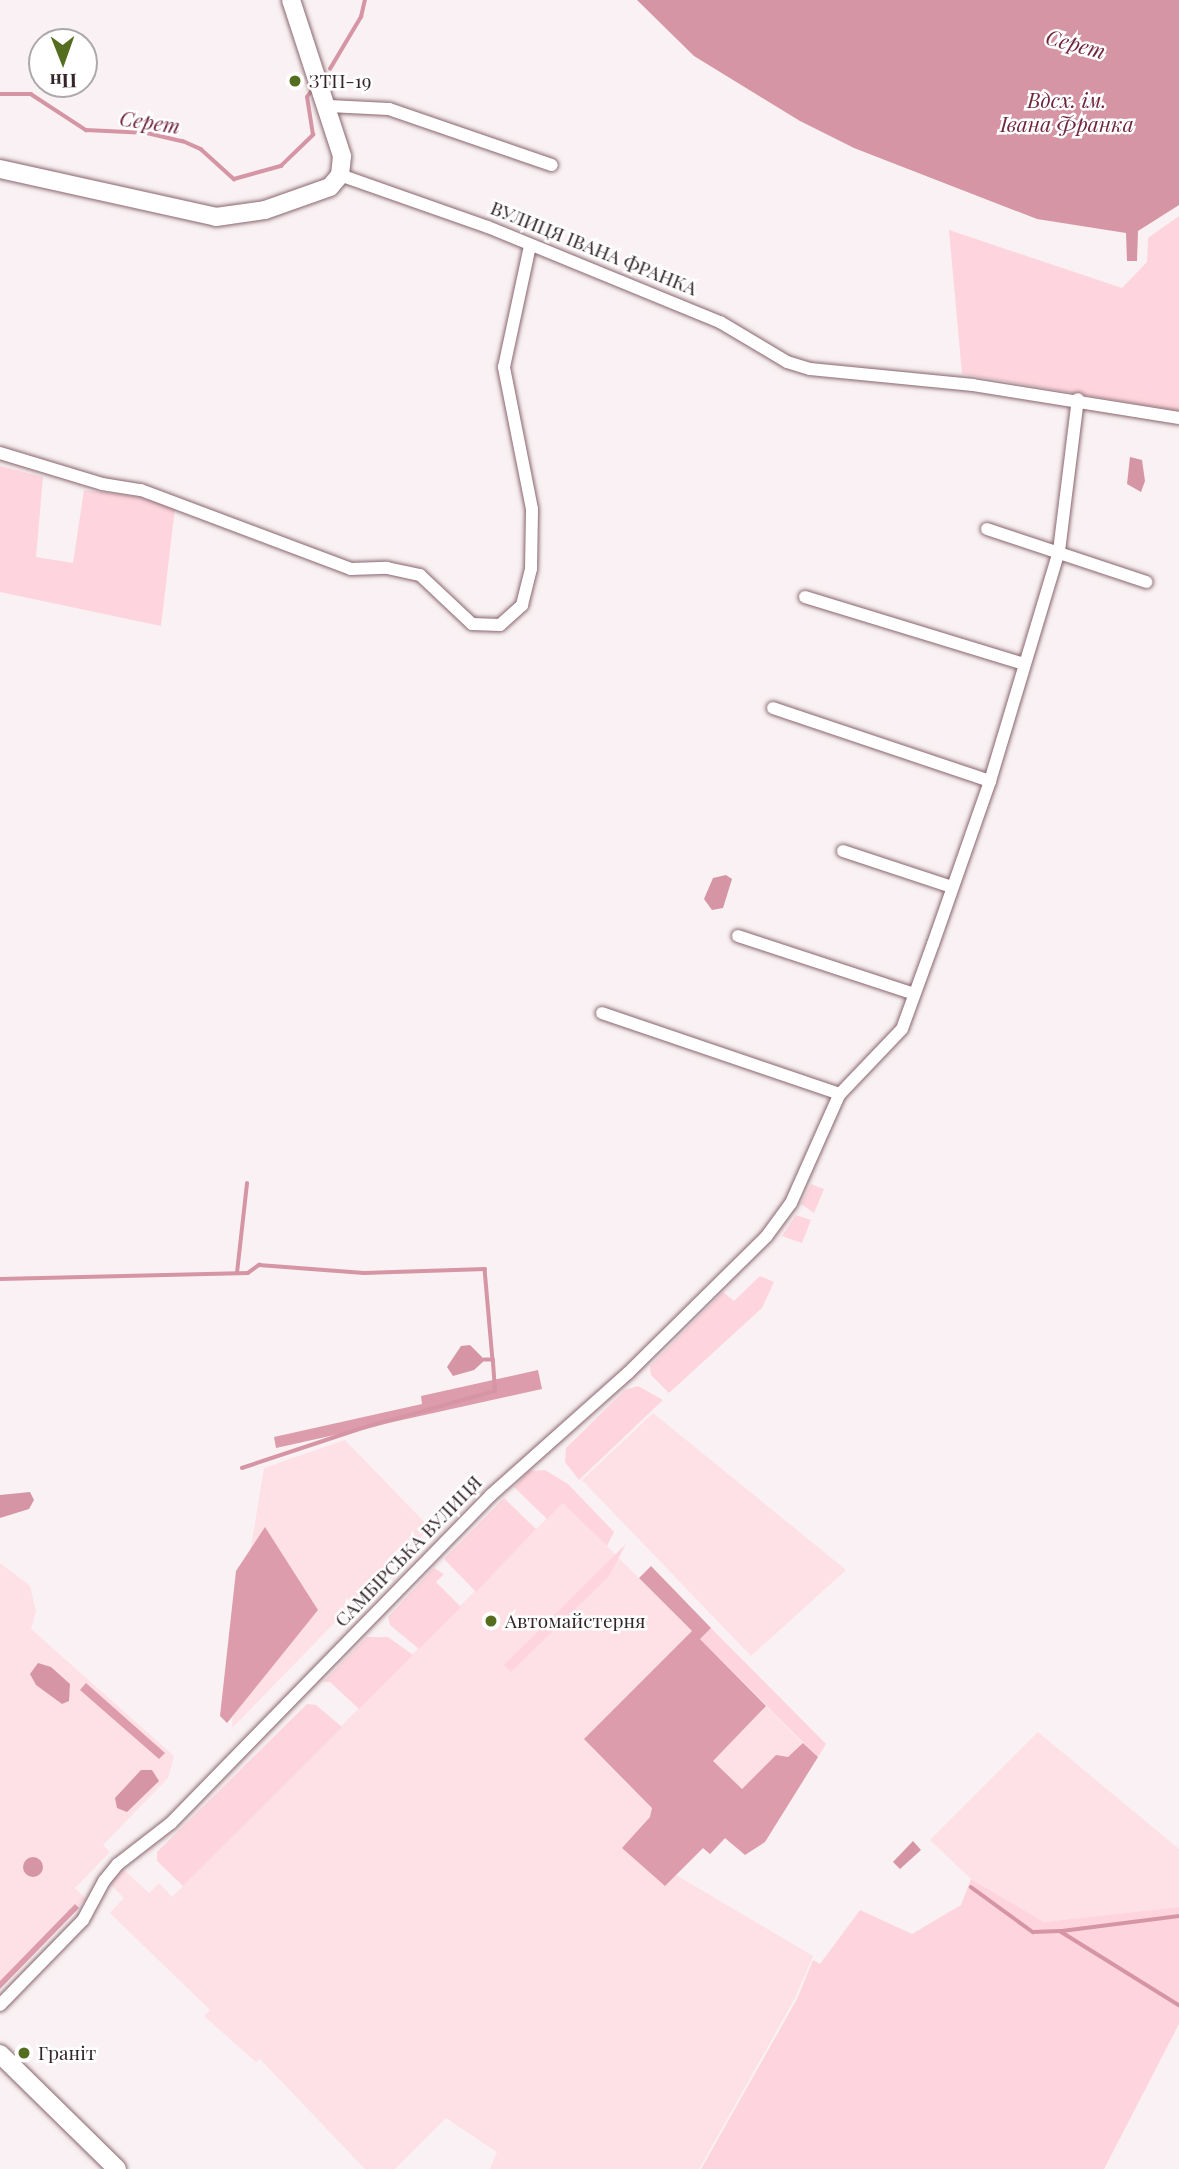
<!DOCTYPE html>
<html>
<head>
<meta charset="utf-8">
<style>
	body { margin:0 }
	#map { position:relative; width:1179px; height:2169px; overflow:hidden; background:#f9f1f3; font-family:"Playfair Display",serif }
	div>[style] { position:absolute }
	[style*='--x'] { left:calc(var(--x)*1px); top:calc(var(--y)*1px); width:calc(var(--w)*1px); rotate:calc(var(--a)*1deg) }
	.built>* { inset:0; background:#fee0e7 }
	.green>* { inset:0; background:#fed5de }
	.forest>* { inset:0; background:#dd9cac }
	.water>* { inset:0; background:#d595a4 }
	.round { border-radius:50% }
	.stream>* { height:3.5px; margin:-1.75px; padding:0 1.75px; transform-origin:1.75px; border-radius:1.75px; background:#d595a4 }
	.roads { filter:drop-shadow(0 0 2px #88666e) drop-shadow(0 0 2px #88666e) }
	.minor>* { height:12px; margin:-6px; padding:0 6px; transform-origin:6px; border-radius:6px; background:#fff }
	.secondary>* { height:18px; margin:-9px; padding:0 9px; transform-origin:9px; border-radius:9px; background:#fff }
	.dots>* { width:19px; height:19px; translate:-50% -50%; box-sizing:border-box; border:4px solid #fff; border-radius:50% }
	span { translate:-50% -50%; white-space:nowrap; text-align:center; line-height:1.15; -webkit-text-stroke:5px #fff; paint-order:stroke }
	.poi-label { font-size:19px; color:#332528 }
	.left { translate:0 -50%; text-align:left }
	.street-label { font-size:19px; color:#332528 }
	.water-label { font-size:21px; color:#70253e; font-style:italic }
	.north { position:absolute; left:28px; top:28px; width:70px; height:70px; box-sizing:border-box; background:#fff; border:2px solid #ada8a9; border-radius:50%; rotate:179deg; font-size:19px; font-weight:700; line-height:28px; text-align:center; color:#332528 }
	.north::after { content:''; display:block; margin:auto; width:24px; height:32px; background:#556d1e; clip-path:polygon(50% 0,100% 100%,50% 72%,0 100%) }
</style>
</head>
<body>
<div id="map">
	<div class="built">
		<i style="clip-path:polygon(653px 1413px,846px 1570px,751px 1656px,582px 1480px)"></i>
		<i style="clip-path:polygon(345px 1440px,430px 1528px,407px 1551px,412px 1556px,399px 1570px,392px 1564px,232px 1728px,241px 1608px,264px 1468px)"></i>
		<i style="clip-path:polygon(563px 1502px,812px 1752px,710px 1854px,703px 1848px,676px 1875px,813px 1956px,795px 1998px,699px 2169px,490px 2169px,497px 2152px,446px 2118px,395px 2169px,365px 2169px,260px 2059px,256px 2062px,204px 2016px,210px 2010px,110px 1913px,124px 1898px,109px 1883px,123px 1869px,149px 1893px,159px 1883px,172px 1897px)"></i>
		<i style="clip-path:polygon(0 1563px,30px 1586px,36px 1611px,31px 1629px,174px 1756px,168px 1778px,103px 1845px,110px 1852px,75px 1888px,86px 1899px,0 1984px)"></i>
		<i style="clip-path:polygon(1038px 1732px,1179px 1849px,1179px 1907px,1044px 1922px,971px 1879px,930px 1840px)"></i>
	</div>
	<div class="green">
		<i style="clip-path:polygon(1179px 216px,1179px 411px,962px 374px,949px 230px,1122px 288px,1147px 262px,1148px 238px)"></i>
		<i style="clip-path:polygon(0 466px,43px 477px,36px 557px,73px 563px,84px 490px,138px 497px,175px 508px,161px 626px,0 592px)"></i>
		<i style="clip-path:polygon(811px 1184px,824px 1189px,814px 1213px,801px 1204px)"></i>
		<i style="clip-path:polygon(796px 1215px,811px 1220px,802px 1243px,782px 1236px)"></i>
		<i style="clip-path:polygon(760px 1276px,774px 1282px,762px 1308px,669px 1393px,651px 1375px,650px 1366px,723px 1292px,734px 1301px)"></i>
		<i style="clip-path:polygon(638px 1386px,663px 1400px,579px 1480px,565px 1462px,566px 1448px,625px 1390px)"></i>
		<i style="clip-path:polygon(545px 1470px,568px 1484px,614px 1532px,607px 1546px,563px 1503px,547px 1519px,514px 1487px,529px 1471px)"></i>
		<i style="clip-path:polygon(504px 1498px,536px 1529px,476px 1592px,444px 1559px)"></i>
		<i style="clip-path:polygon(626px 1544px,609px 1576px,511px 1672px,504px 1665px)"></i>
		<i style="clip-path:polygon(434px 1568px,444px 1574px,436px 1582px,461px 1607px,419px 1649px,390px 1625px,388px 1617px)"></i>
		<i style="clip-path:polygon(711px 1628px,826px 1744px,818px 1757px,700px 1639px)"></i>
		<i style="clip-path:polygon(367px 1637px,388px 1637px,413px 1655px,359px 1709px,330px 1682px,323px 1682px)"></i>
		<i style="clip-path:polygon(307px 1704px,316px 1705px,342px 1727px,183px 1886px,157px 1861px,157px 1852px)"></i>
		<i style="clip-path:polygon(971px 1879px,1044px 1922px,1179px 1907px,1179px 2024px,1104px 2169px,701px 2169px,797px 1999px,813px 1960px,820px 1964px,860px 1910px,912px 1934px,961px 1905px)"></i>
	</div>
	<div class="forest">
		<i style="clip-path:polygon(538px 1370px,542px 1389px,276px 1448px,274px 1437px,422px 1404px,421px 1396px)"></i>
		<i style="clip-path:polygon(265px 1527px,318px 1610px,227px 1723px,220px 1716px,236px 1571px)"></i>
		<i style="clip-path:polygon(651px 1566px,711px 1628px,700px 1639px,766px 1706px,713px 1761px,742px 1789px,776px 1755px,788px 1757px,803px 1743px,818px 1757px,765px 1842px,745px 1855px,725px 1838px,710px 1854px,703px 1848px,665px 1886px,622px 1848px,650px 1817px,652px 1808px,584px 1739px,692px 1631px,639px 1578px)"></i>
		<i style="clip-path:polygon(86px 1683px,165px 1753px,159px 1759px,80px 1690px)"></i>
		<i style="clip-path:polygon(75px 1904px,79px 1908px,0 1989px,0 1981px)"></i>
	</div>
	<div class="water">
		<i style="clip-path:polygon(637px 0,1179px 0,1179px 205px,1138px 231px,1137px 261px,1127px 261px,1126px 233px,1037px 219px,854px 148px,800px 121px,694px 56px)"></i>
		<i style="clip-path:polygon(1130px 457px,1142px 460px,1145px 481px,1141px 492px,1127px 484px)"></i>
		<i style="clip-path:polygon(726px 875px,732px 879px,723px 908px,712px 910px,704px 899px,713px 878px)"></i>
		<i style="clip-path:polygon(470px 1345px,485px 1360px,474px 1370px,453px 1376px,447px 1367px,461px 1346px)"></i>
		<i style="clip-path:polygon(30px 1492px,34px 1500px,29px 1509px,0 1518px,0 1495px)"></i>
		<i style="clip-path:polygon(38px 1663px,51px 1667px,70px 1684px,69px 1701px,62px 1704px,36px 1685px,30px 1674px)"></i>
		<i style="clip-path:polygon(141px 1770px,152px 1770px,159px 1781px,127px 1812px,117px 1808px,115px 1798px)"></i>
		<i style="clip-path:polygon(913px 1841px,921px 1850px,900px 1869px,893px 1862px)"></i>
		<i class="round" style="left:23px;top:1857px;width:20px;height:20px"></i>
	</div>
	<div class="stream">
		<i style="--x:330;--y:69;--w:61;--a:-59.2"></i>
		<i style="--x:361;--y:17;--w:17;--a:-77"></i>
		<i style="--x:0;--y:94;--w:31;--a:0"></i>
		<i style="--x:31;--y:94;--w:66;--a:33.2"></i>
		<i style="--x:86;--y:130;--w:61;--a:2.8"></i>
		<i style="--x:147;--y:133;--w:37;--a:13"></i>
		<i style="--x:183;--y:141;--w:20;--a:24"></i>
		<i style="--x:201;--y:149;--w:45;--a:42.3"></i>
		<i style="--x:234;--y:179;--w:49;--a:-15.5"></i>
		<i style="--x:281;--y:166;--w:45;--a:-44.1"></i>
		<i style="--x:313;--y:135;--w:38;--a:-99"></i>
		<i style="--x:307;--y:97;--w:10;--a:-53"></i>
		<i style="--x:237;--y:1273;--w:90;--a:-83.6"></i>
		<i style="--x:0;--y:1279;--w:248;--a:-1.4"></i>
		<i style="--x:248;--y:1273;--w:14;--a:-36"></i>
		<i style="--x:259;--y:1265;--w:105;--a:4.4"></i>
		<i style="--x:364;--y:1273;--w:121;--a:-1.9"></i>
		<i style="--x:485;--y:1269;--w:91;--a:85"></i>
		<i style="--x:493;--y:1360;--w:8;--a:180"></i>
		<i style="--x:242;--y:1468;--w:123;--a:-18.4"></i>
		<i style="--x:359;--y:1429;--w:141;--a:-15.6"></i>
		<i style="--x:495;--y:1391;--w:31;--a:-94"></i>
		<i style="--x:971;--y:1887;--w:77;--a:36"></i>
		<i style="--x:1033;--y:1932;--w:27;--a:-2"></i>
		<i style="--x:1060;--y:1931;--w:140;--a:31.9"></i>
		<i style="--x:1062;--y:1931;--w:118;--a:-7.3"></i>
	</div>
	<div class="roads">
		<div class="minor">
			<i style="--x:329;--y:106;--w:60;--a:2.9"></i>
			<i style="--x:389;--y:109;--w:172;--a:19"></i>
			<i style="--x:340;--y:175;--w:157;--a:19.4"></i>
			<i style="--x:488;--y:227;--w:251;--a:22.3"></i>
			<i style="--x:720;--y:322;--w:78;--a:30.8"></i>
			<i style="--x:787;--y:362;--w:24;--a:17"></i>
			<i style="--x:810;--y:369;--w:164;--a:5.6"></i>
			<i style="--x:973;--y:385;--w:209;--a:9.1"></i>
			<i style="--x:0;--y:453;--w:107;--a:16.9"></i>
			<i style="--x:102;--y:484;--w:39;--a:9"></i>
			<i style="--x:141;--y:490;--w:224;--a:20.6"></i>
			<i style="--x:351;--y:569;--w:36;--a:-2"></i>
			<i style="--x:387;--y:568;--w:34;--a:12"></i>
			<i style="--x:420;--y:575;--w:71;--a:43.3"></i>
			<i style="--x:472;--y:624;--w:28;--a:2"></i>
			<i style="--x:500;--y:625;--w:30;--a:-42"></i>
			<i style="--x:522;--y:605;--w:37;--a:-76"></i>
			<i style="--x:531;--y:569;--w:60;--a:-89"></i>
			<i style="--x:532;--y:509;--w:145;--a:-101.2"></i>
			<i style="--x:504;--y:367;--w:124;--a:-77.9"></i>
			<i style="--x:987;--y:529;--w:168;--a:18.4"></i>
			<i style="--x:805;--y:597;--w:229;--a:17"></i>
			<i style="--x:773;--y:708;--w:229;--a:18.6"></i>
			<i style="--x:843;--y:851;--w:115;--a:18.3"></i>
			<i style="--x:738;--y:936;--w:185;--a:18.2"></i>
			<i style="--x:602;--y:1013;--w:251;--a:18.8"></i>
			<i style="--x:0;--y:2005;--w:119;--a:-45.7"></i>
			<i style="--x:83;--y:1920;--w:44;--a:-61.7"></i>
			<i style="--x:104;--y:1881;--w:22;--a:-51"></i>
			<i style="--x:118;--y:1864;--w:67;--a:-37.7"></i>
			<i style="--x:171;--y:1823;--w:458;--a:-45.7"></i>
			<i style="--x:491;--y:1495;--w:183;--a:-41.7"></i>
			<i style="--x:628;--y:1373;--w:194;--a:-44.6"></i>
			<i style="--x:766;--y:1237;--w:42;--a:-53.7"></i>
			<i style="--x:791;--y:1203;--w:118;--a:-66"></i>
			<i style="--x:839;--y:1095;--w:91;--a:-46.3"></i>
			<i style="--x:902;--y:1029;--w:90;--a:-70"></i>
			<i style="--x:933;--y:944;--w:173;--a:-70.7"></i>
			<i style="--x:990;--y:781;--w:240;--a:-73.3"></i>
			<i style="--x:1059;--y:551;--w:153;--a:-82.9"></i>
		</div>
		<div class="secondary">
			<i style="--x:0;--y:169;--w:221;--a:12.5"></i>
			<i style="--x:216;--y:217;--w:49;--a:-8.1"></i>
			<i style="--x:265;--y:210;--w:69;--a:-19.5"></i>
			<i style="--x:330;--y:187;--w:16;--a:-50"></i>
			<i style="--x:340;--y:175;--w:19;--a:-84"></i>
			<i style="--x:342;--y:156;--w:164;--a:-108.1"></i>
			<i style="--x:0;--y:2054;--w:164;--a:44.5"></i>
		</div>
	</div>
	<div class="dots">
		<i style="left:295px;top:81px;background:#556d1e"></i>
		<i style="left:491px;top:1621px;background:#556d1e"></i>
		<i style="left:24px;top:2053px;background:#556d1e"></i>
	</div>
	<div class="poi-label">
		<span class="left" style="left:309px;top:81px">ЗТП-19</span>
		<span class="left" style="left:505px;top:1621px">Автомайстерня</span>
		<span class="left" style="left:38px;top:2053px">Граніт</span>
	</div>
	<div class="street-label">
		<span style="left:594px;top:248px;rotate:22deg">ВУЛИЦЯ ІВАНА ФРАНКА</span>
		<span style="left:408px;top:1551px;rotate:-46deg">САМБІРСЬКА ВУЛИЦЯ</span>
	</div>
	<div class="water-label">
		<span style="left:1076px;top:43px;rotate:15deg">Серет</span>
		<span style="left:1067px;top:111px">Вдсх. ім.<br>Івана Франка</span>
		<span style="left:150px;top:121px;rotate:8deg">Серет</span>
	</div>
	<div class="north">Пн</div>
</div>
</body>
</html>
